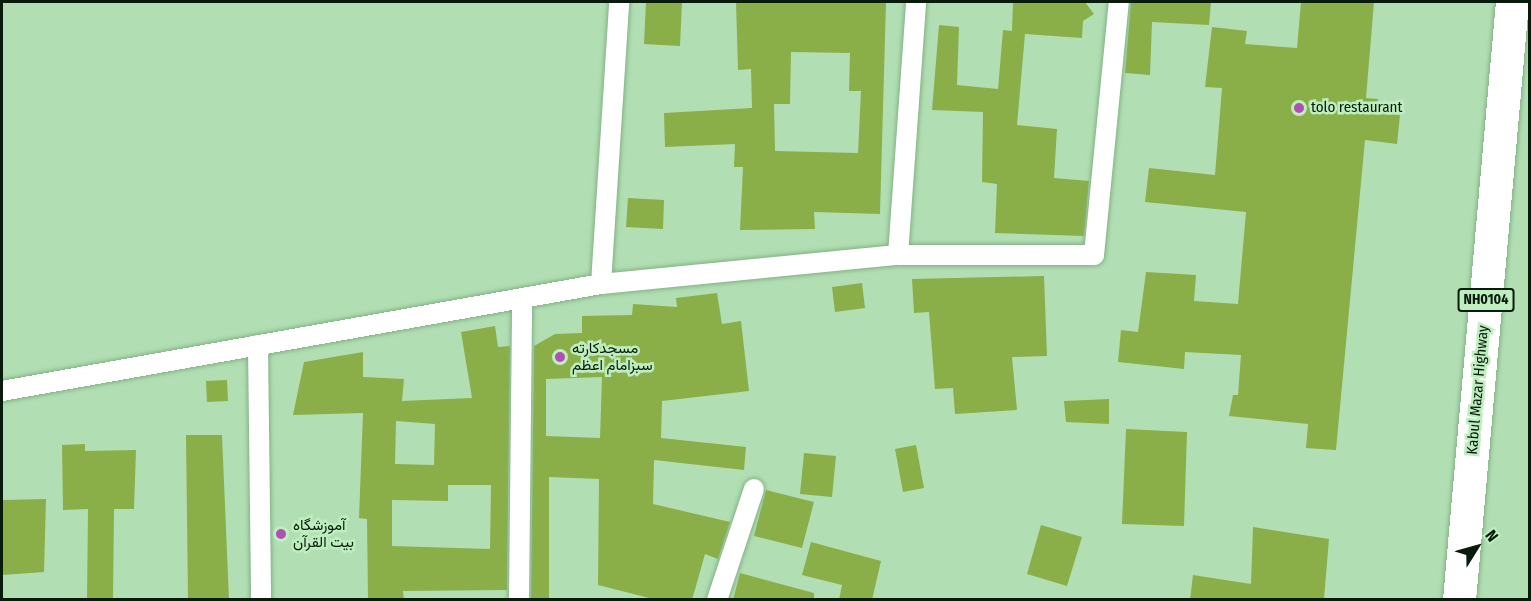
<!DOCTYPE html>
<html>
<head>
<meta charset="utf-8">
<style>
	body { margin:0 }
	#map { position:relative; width:1531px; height:601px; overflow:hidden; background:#b1dfb3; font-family:"Fira Sans Condensed",Vazirmatn,sans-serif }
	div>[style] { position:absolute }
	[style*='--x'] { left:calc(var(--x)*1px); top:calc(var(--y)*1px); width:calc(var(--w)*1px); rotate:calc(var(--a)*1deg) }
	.building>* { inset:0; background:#8aaf48 }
	.roads { filter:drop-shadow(0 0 2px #84b186) drop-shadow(0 0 2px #84b186) }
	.street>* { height:20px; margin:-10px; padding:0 10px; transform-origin:10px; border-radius:10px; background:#fff }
	.highway>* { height:33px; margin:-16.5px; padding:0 16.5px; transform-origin:16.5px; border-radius:16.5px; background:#fff }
	.dots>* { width:16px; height:16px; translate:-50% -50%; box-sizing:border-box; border:3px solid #beedc0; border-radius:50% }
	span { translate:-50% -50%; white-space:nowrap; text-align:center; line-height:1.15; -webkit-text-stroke:5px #beedc0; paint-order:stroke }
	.shield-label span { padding:2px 4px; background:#beedc0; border:2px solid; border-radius:4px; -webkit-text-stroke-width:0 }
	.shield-label { font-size:14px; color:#091b0b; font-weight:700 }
	.poi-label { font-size:15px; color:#091b0b }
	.left { translate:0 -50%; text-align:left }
	.street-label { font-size:15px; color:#091b0b }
	.frame { position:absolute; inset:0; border:3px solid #091b0b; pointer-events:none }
	.north { position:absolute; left:1447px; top:517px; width:60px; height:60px; -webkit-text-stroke:4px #beedc0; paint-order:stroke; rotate:53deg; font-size:16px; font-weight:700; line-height:24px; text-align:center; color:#091b0b }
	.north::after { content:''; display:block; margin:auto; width:21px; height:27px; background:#091b0b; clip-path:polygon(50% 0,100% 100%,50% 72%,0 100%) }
</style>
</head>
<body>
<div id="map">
	<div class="building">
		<i style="clip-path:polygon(646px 2px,682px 2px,680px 46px,644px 44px)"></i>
		<i style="clip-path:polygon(evenodd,736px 2px,886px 2px,880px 214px,814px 212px,815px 229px,740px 230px,743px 167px,734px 167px,735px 144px,665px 147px,664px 113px,752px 108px,751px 69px,738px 70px,736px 2px,791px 52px,850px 53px,849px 91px,861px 91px,858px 153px,775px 151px,774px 104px,790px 104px,791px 52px)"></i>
		<i style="clip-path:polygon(1013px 2px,1085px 2px,1094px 14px,1083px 21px,1082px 38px,1025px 34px,1017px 125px,1057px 129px,1054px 178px,1089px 181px,1084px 236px,995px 233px,997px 184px,982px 182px,983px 112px,932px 110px,939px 25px,959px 27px,957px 85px,998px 89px,1003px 30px,1012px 31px)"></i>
		<i style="clip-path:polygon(1131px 2px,1211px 2px,1209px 25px,1152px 22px,1150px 75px,1125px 73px)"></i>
		<i style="clip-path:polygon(1301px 2px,1374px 2px,1366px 98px,1378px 99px,1377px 112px,1400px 115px,1397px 144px,1365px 140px,1336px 450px,1306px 448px,1308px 424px,1229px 416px,1233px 395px,1238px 395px,1241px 355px,1185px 352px,1184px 369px,1118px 362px,1121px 330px,1138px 332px,1146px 272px,1196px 275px,1194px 301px,1238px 304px,1246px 212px,1145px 202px,1149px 168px,1215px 175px,1222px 88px,1205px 87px,1212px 27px,1247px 31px,1245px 44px,1297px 48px)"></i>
		<i style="clip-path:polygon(628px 198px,664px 200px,663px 229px,626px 227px)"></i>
		<i style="clip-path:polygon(1044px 276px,1047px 356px,1012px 357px,1017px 410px,955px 414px,953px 388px,935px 389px,929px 312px,914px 313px,912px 279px)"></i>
		<i style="clip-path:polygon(862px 283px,865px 308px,835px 312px,832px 287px)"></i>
		<i style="clip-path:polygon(evenodd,717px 293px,722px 324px,741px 321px,749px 391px,662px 401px,661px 438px,746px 447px,744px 470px,654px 460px,653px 504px,730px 522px,718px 559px,705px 554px,692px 600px,657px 600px,598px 585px,599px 479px,549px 477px,549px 600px,531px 600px,534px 346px,555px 334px,582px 333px,582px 316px,632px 315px,633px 304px,677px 307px,676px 298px,717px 293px,602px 377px,600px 438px,546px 436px,546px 379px,602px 377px)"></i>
		<i style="clip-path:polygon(evenodd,495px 326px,498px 347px,510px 346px,507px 590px,403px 591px,404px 600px,368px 600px,367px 519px,359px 518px,363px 413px,293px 415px,304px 362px,363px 352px,363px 377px,404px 379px,402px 401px,472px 398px,461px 332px,495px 326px,396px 421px,435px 424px,434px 465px,395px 464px,396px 421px,495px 326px,448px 485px,491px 485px,490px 549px,392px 546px,392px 500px,448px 501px,448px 485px)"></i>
		<i style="clip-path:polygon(227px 380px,228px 401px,207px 402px,206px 381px)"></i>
		<i style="clip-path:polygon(1109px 399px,1109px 424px,1066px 422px,1064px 401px)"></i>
		<i style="clip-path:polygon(1126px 429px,1187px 432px,1184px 526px,1122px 524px)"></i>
		<i style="clip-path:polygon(186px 435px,222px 435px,229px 600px,188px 600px)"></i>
		<i style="clip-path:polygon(85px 444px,85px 451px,136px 450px,134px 509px,114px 509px,113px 600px,87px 600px,88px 509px,63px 510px,62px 445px)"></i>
		<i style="clip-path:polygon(916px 445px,924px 488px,903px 492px,895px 449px)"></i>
		<i style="clip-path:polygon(804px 453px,836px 456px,832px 497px,800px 494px)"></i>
		<i style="clip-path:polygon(766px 490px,814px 502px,802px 548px,754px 536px)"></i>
		<i style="clip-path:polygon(46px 499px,44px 572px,2px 575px,2px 500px)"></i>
		<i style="clip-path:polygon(1041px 525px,1082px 537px,1067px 586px,1027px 574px)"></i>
		<i style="clip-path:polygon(1253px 527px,1329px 539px,1324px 599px,1190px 600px,1193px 575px,1251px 584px)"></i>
		<i style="clip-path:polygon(811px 542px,881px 561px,872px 600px,839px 600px,842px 585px,802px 575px)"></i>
		<i style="clip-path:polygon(740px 573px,814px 593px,814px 600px,733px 600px)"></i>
	</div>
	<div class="roads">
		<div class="street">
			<i style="--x:898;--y:255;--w:254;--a:-85.9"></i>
			<i style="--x:601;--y:284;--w:283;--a:-86.3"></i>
			<i style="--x:258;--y:345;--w:255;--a:89.3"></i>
			<i style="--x:2;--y:391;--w:608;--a:-10.13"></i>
			<i style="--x:601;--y:284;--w:298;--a:-5.6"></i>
			<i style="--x:898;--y:255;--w:196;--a:0"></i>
			<i style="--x:1094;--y:255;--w:254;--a:-84.4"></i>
			<i style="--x:519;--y:600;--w:302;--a:-89.4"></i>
			<i style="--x:717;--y:600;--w:117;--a:-71.6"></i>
		</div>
		<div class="highway">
			<i style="--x:1459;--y:600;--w:600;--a:-84.94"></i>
		</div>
	</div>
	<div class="dots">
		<i style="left:1299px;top:108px;background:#b24fb6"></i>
		<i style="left:560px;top:357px;background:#b24fb6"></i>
		<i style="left:281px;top:534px;background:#b24fb6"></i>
	</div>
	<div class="shield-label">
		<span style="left:1486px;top:300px">NH0104</span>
	</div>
	<div class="poi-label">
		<span class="left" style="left:1311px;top:108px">tolo restaurant</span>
		<span class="left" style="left:572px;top:357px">مسجدکارته<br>سبزامام اعظم</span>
		<span class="left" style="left:293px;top:534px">آموزشگاه<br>بیت القرآن</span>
	</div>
	<div class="street-label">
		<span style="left:1478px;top:390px;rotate:-85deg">Kabul Mazar Highway</span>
	</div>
	<div class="frame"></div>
	<div class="north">N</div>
</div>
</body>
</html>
